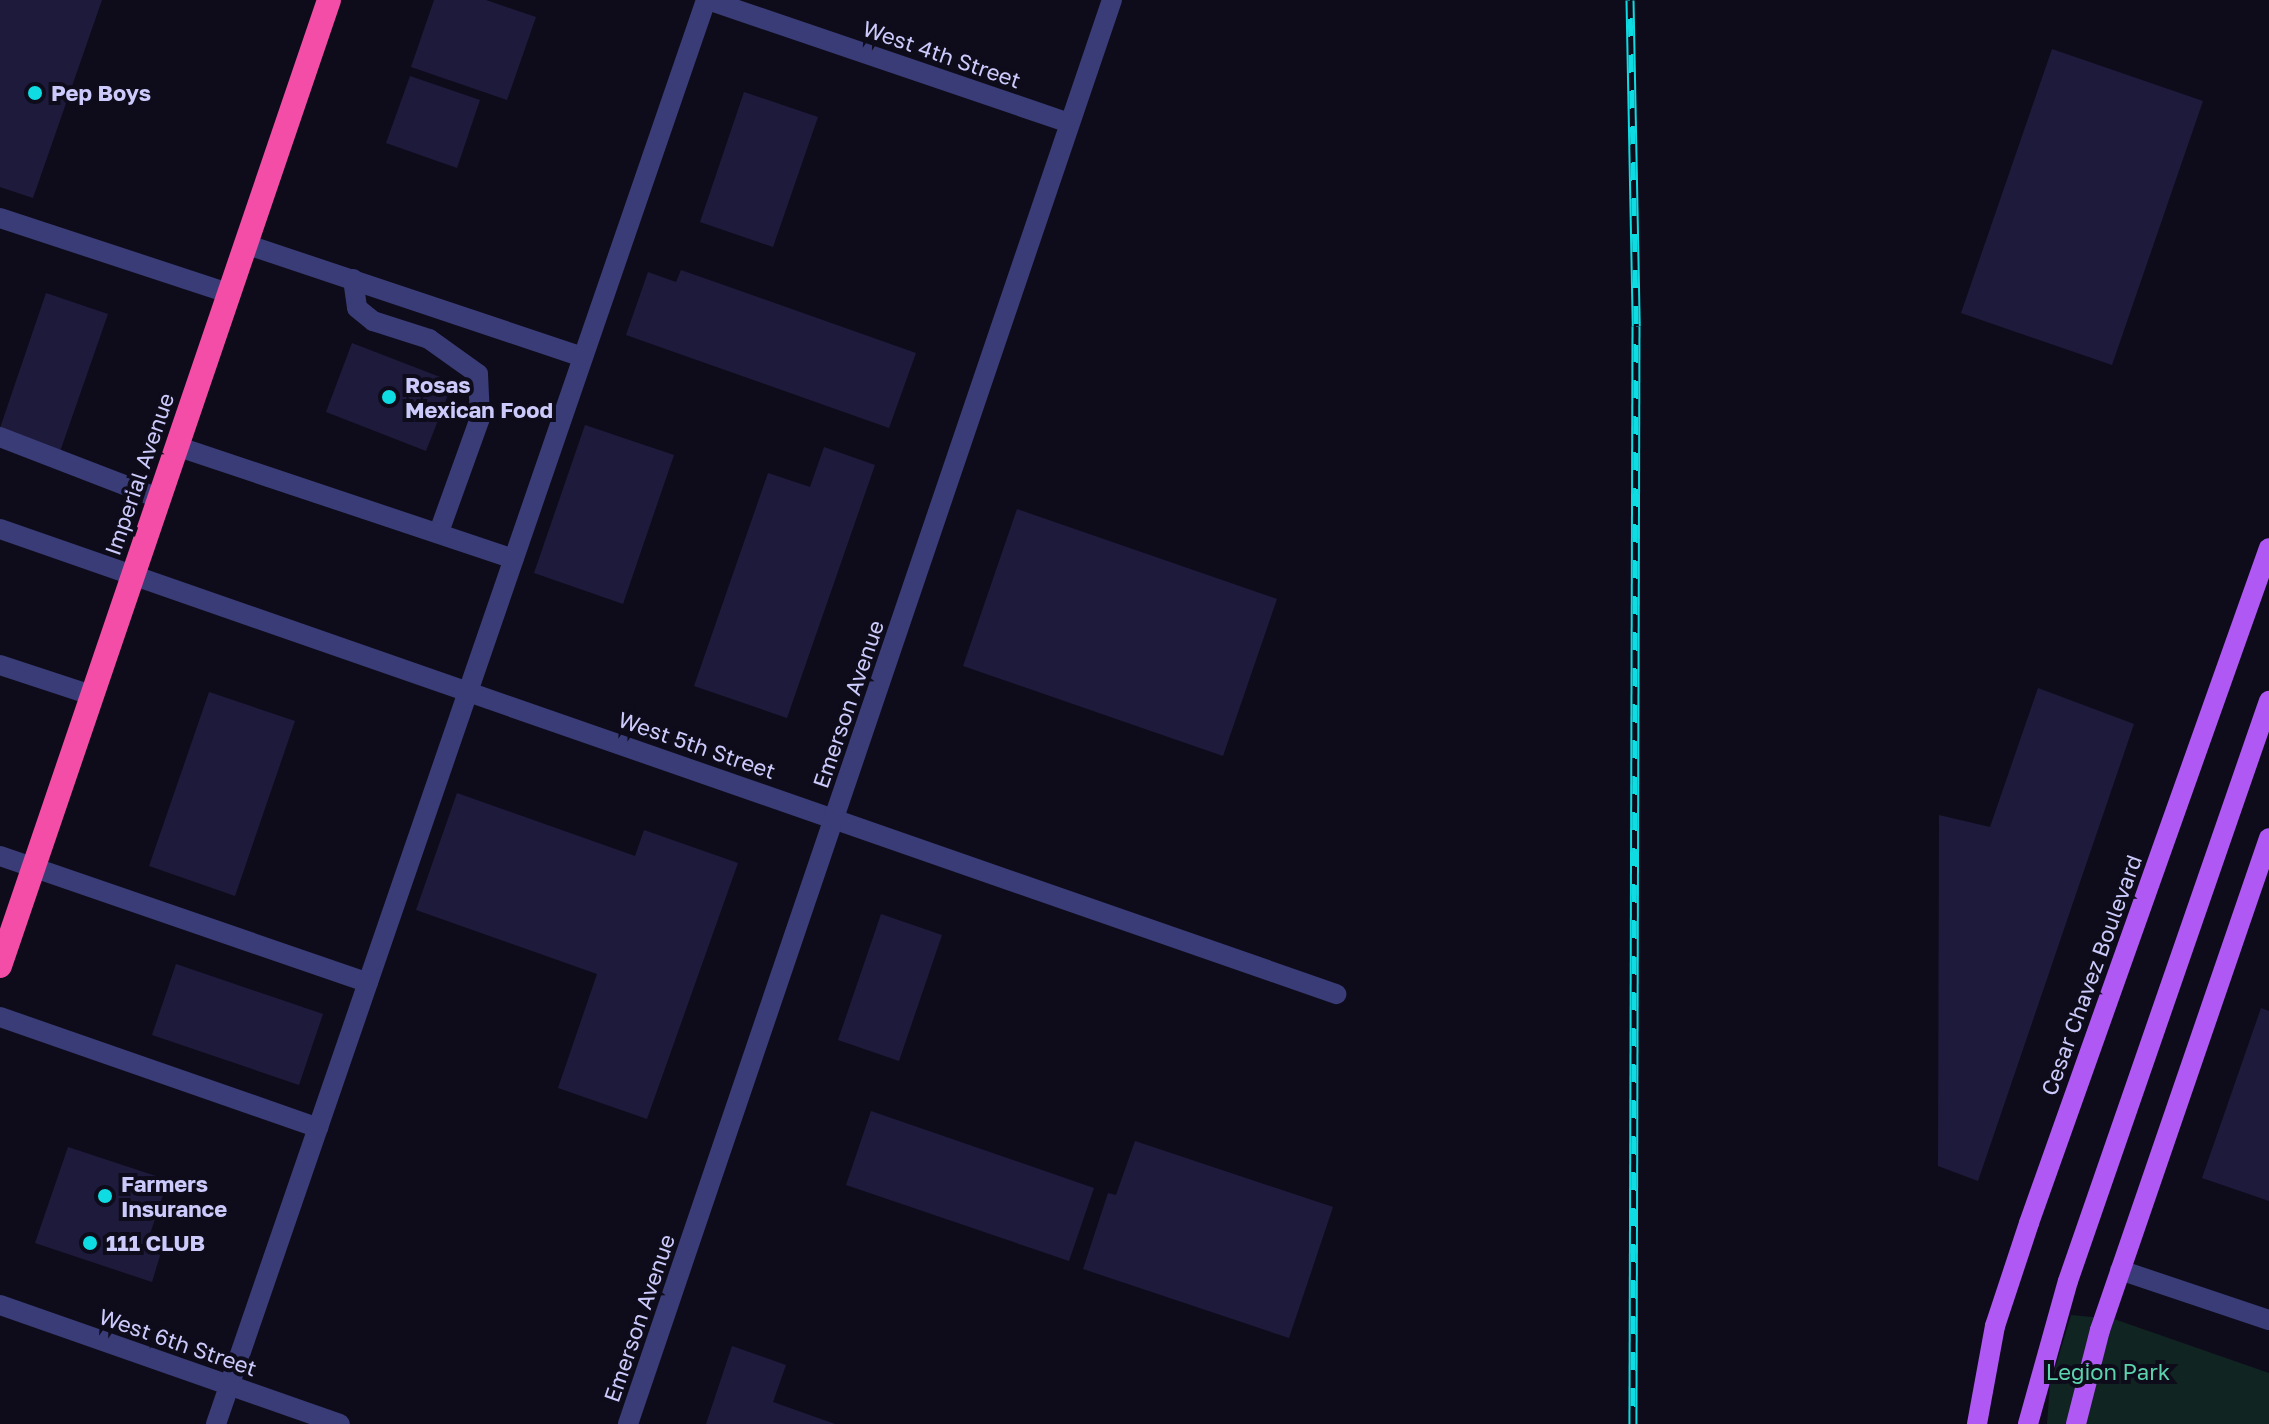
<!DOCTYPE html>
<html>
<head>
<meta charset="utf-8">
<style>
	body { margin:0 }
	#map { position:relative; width:2269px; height:1424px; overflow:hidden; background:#0e0c1b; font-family:"Golos Text",sans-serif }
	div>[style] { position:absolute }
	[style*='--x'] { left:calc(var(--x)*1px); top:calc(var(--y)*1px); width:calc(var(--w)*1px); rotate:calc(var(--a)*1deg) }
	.green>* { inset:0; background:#102422 }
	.building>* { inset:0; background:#1e1a3b }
	.minor>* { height:20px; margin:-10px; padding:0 10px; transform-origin:10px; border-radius:10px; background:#3a3c77 }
	.major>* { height:20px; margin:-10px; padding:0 10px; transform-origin:10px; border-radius:10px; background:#af58f4 }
	.highway>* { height:24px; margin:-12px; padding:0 12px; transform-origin:12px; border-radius:12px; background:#f34da8 }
	.rail>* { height:9px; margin-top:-4.5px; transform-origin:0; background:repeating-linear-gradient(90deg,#0e0c1b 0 18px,#0fdce2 0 36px); box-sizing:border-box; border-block:2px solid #0fdce2 }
	.dots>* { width:22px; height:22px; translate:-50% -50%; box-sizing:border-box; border:4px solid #0e0c1b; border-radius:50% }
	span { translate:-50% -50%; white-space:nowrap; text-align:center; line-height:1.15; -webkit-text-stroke:8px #0e0c1b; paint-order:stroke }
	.street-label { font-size:22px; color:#cccafb }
	.poi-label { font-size:22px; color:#cccafb; font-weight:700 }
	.left { translate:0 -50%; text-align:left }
	.park-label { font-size:22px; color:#5cd5ae }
</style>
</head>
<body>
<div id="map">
	<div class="green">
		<i style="clip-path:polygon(2071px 1315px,2114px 1319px,2269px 1373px,2269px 1424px,2047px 1424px,2050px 1385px)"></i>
	</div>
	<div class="building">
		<i style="clip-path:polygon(0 0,102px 0,33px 198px,0 187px)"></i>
		<i style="clip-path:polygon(434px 0,486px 0,536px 17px,507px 100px,411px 67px)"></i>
		<i style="clip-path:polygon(2052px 49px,2203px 101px,2112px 365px,1961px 313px)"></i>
		<i style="clip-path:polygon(410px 76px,480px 100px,457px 168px,386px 143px)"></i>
		<i style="clip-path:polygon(744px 92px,818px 117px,773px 247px,700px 222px)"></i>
		<i style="clip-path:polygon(681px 270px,916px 353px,889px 428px,626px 335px,648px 272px,676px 282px)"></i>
		<i style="clip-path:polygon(46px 293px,108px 314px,55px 466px,0 428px)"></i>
		<i style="clip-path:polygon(352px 343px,453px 382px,426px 451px,326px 412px)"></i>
		<i style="clip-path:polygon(585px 425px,674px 455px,623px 604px,534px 573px)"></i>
		<i style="clip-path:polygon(824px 447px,875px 465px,787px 718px,694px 686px,768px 473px,810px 487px)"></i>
		<i style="clip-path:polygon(1017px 509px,1277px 599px,1223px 756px,963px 666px)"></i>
		<i style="clip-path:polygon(2038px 688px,2134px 724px,1978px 1181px,1938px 1166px,1939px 815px,1990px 827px)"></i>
		<i style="clip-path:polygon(209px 692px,295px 721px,235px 896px,149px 866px)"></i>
		<i style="clip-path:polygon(457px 793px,635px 856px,644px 830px,738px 863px,647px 1119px,558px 1088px,597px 974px,416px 910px)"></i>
		<i style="clip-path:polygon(881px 914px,942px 935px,899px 1061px,838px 1040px)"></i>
		<i style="clip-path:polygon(176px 964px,323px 1014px,299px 1085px,152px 1035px)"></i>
		<i style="clip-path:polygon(2261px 1008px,2269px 1011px,2269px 1201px,2202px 1178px)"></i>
		<i style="clip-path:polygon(871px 1111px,1094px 1188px,1069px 1261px,846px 1185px)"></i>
		<i style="clip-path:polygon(1135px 1141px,1333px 1207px,1289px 1338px,1083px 1269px,1108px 1193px,1116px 1195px)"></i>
		<i style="clip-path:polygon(68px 1147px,168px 1180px,147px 1243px,162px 1249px,152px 1282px,35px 1243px)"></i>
		<i style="clip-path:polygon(732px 1346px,786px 1365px,773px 1402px,835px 1424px,706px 1424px)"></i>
	</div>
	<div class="minor">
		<i style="--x:708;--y:0;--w:382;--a:18.8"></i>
		<i style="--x:0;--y:218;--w:240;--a:18.2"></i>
		<i style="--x:245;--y:244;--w:356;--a:18.5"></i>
		<i style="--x:353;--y:279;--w:29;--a:82"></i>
		<i style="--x:357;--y:308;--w:21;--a:39"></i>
		<i style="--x:373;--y:321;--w:59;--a:17.8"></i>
		<i style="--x:429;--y:339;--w:60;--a:35.5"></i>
		<i style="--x:478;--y:374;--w:44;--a:87.4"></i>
		<i style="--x:480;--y:418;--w:121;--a:109.8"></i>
		<i style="--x:0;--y:437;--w:169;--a:21.1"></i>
		<i style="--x:176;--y:446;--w:356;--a:18.5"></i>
		<i style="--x:0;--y:529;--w:1415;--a:19.19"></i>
		<i style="--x:0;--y:665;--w:96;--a:18.2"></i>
		<i style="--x:0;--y:856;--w:389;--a:19"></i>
		<i style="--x:0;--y:1017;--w:337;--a:19.2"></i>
		<i style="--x:2120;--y:1270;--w:157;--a:18.6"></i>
		<i style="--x:0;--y:1305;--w:360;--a:19.3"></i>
		<i style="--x:216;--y:1424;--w:1506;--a:-71.01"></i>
		<i style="--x:628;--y:1424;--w:1504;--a:-71.23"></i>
	</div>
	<div class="major">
		<i style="--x:1977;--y:1424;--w:100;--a:-79.6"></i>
		<i style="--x:1995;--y:1326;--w:108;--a:-71.7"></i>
		<i style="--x:2029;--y:1223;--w:716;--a:-70.43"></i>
		<i style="--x:2028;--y:1424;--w:148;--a:-74.4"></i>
		<i style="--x:2068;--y:1281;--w:614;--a:-70.89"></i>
		<i style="--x:2076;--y:1424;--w:97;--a:-75.7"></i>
		<i style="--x:2100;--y:1330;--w:520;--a:-71.04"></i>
	</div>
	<div class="highway">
		<i style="--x:0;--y:966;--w:1020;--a:-71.19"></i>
	</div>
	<div class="rail">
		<i style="--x:1630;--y:0;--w:326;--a:88.9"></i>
		<i style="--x:1636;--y:326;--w:1098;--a:90.16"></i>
	</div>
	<div class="dots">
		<i style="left:35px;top:93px;background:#0fdce2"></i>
		<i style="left:389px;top:397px;background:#0fdce2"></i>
		<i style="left:105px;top:1196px;background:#0fdce2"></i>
		<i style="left:90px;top:1243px;background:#0fdce2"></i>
	</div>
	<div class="street-label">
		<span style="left:942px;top:54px;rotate:19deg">West 4th Street</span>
		<span style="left:139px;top:474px;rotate:-71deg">Imperial Avenue</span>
		<span style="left:848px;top:704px;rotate:-71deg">Emerson Avenue</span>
		<span style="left:697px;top:745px;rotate:19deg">West 5th Street</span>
		<span style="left:2091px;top:975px;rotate:-70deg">Cesar Chavez Boulevard</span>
		<span style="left:639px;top:1318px;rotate:-71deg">Emerson Avenue</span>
		<span style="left:178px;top:1342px;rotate:19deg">West 6th Street</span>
	</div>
	<div class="poi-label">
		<span class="left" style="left:51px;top:93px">Pep Boys</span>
		<span class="left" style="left:405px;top:397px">Rosas<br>Mexican Food</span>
		<span class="left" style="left:121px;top:1196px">Farmers<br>Insurance</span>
		<span class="left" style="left:106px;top:1243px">111 CLUB</span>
	</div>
	<div class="park-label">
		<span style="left:2108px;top:1372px">Legion Park</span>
	</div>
</div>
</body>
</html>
